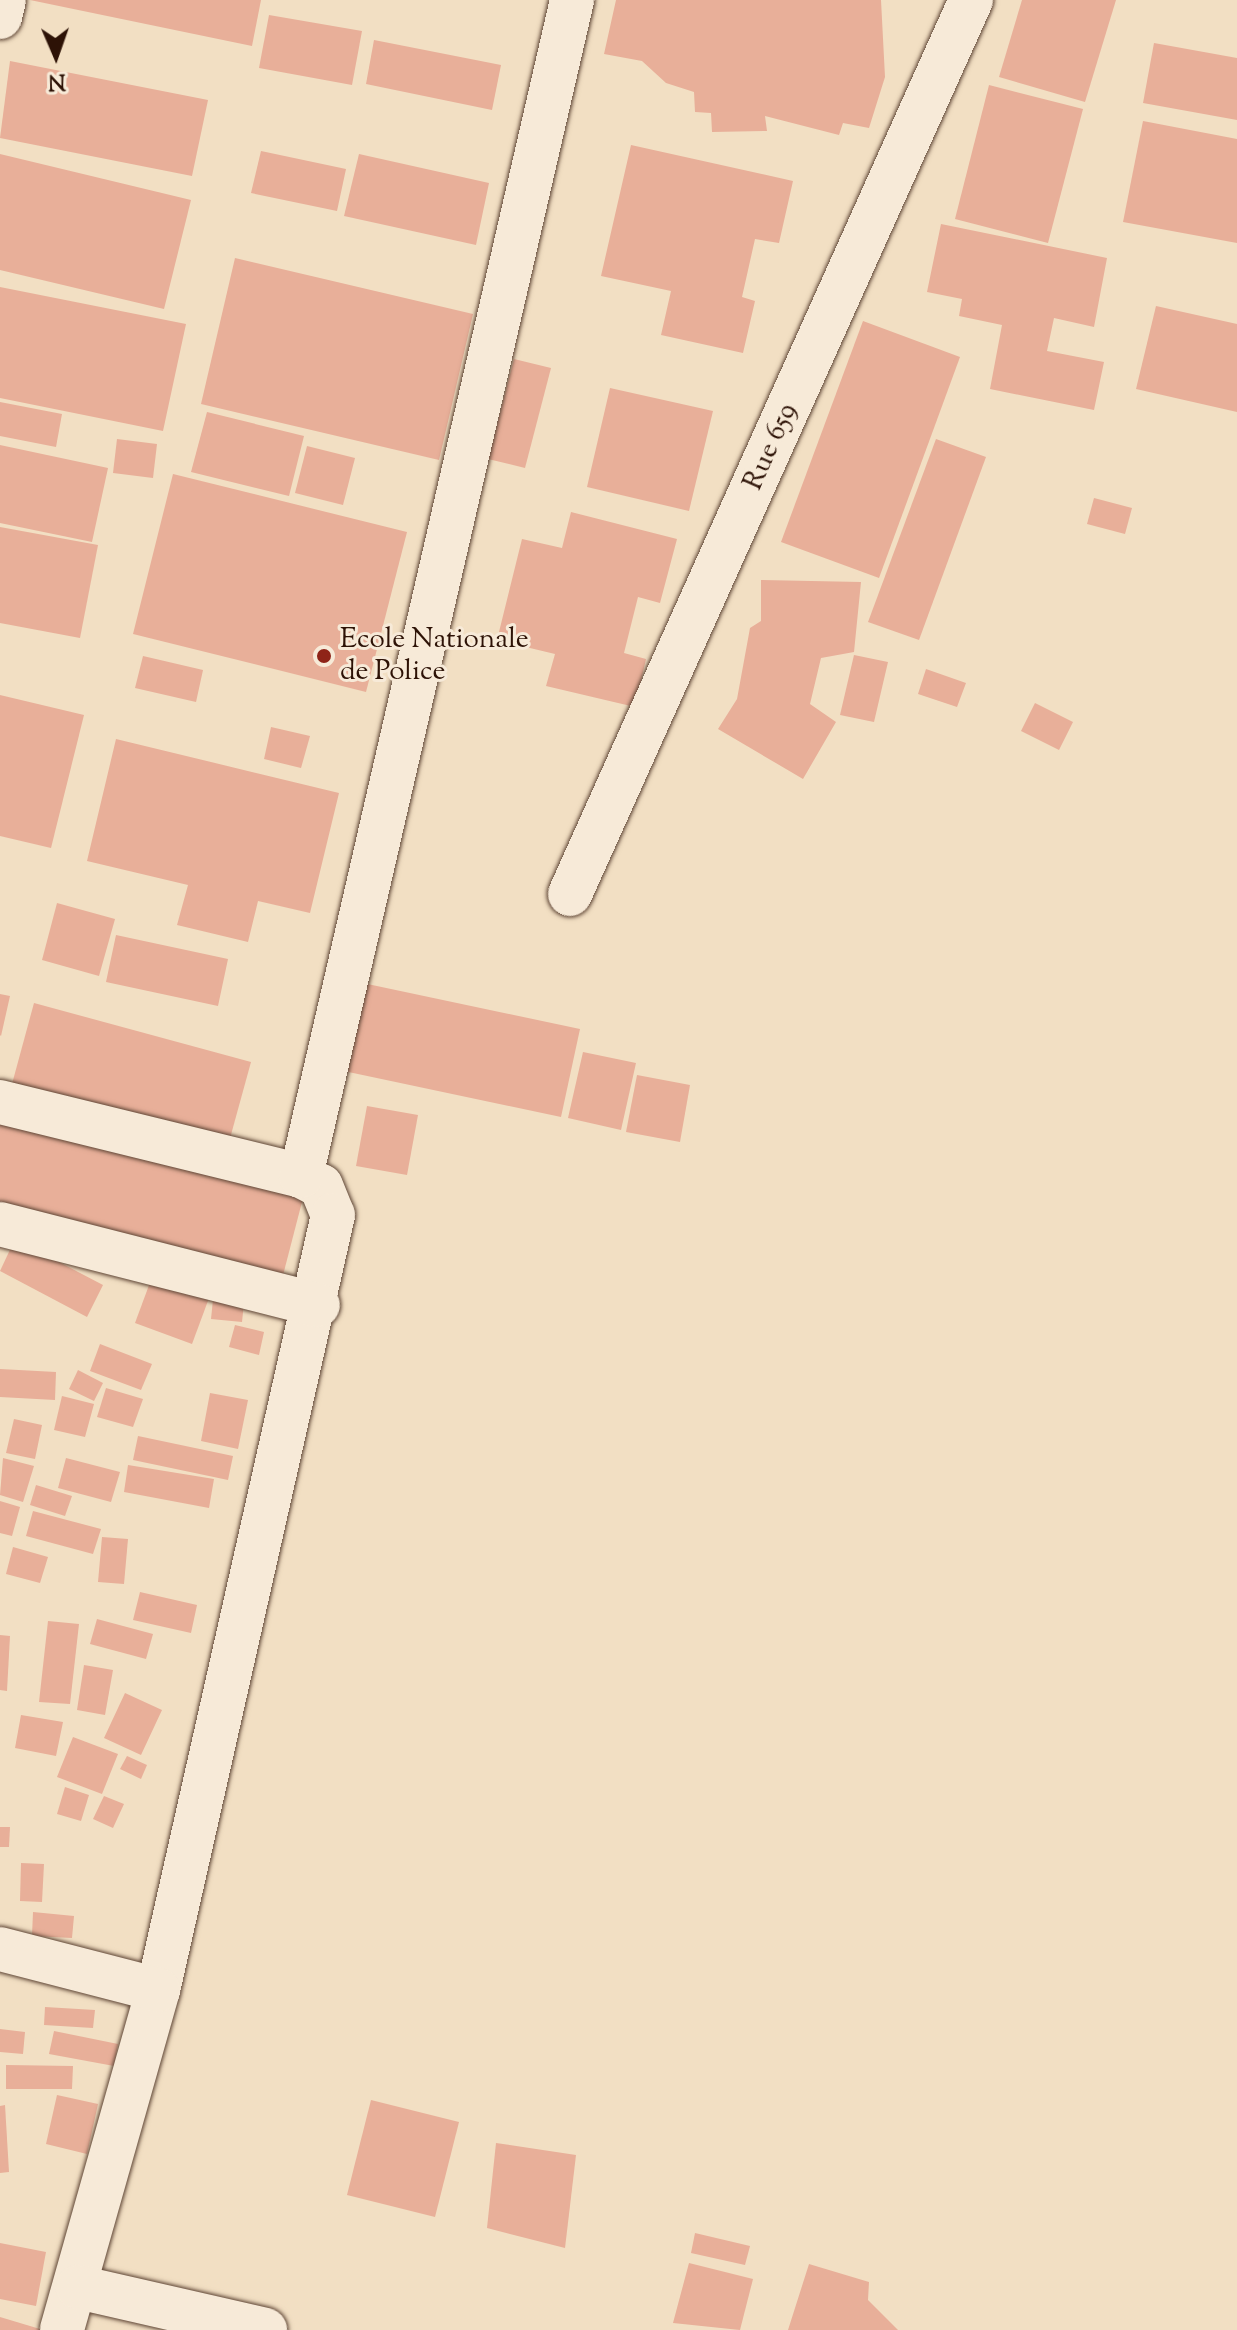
<!DOCTYPE html>
<html>
<head>
<meta charset="utf-8">
<style>
	body { margin:0 }
	#map { position:relative; width:1237px; height:2330px; overflow:hidden; background:#f2dfc3; font-family:"Sorts Mill Goudy",serif }
	div>[style] { position:absolute }
	[style*='--x'] { left:calc(var(--x)*1px); top:calc(var(--y)*1px); width:calc(var(--w)*1px); rotate:calc(var(--a)*1deg) }
	.building>* { inset:0; background:#e8af99 }
	.roads { filter:drop-shadow(0 0 2px #5e4535) drop-shadow(0 0 2px #5e4535) }
	.minor>* { height:44px; margin:-22px; padding:0 22px; transform-origin:22px; border-radius:22px; background:#f7ead8 }
	.dots>* { width:22px; height:22px; translate:-50% -50%; box-sizing:border-box; border:4px solid #f7ead8; border-radius:50% }
	span { translate:-50% -50%; white-space:nowrap; text-align:center; line-height:1.15; -webkit-text-stroke:6px #f7ead8; paint-order:stroke }
	.street-label { font-size:28px; color:#2d1206 }
	.poi-label { font-size:28px; color:#2d1206 }
	.left { translate:0 -50%; text-align:left }
	.north { position:absolute; left:16px; top:16px; width:80px; height:80px; -webkit-text-stroke:6px #f7ead8; paint-order:stroke; rotate:178deg; font-size:22px; font-weight:700; line-height:32px; text-align:center; color:#2d1206 }
	.north::after { content:''; display:block; margin:auto; width:28px; height:36px; background:#2d1206; clip-path:polygon(50% 0,100% 100%,50% 72%,0 100%) }
</style>
</head>
<body>
<div id="map">
	<div class="building">
		<i style="clip-path:polygon(30px 0,261px 0,252px 46px)"></i>
		<i style="clip-path:polygon(616px 0,881px 0,885px 77px,869px 128px,843px 123px,839px 135px,765px 116px,767px 131px,712px 132px,711px 113px,695px 112px,694px 92px,666px 83px,642px 61px,604px 54px)"></i>
		<i style="clip-path:polygon(1022px 0,1116px 0,1085px 102px,999px 77px)"></i>
		<i style="clip-path:polygon(269px 15px,362px 31px,352px 85px,259px 68px)"></i>
		<i style="clip-path:polygon(374px 40px,501px 65px,492px 110px,366px 84px)"></i>
		<i style="clip-path:polygon(1154px 43px,1237px 58px,1237px 120px,1143px 103px)"></i>
		<i style="clip-path:polygon(10px 61px,208px 100px,192px 176px,0 138px)"></i>
		<i style="clip-path:polygon(989px 85px,1083px 109px,1048px 243px,955px 219px)"></i>
		<i style="clip-path:polygon(1143px 121px,1237px 139px,1237px 243px,1123px 222px)"></i>
		<i style="clip-path:polygon(631px 145px,793px 181px,779px 243px,755px 239px,742px 297px,755px 301px,743px 353px,661px 335px,671px 291px,601px 276px)"></i>
		<i style="clip-path:polygon(261px 151px,346px 169px,337px 211px,251px 193px)"></i>
		<i style="clip-path:polygon(0 154px,191px 200px,164px 309px,0 270px)"></i>
		<i style="clip-path:polygon(359px 154px,489px 183px,476px 245px,344px 216px)"></i>
		<i style="clip-path:polygon(941px 224px,1107px 258px,1094px 327px,1054px 318px,1047px 351px,1104px 362px,1094px 410px,990px 389px,1002px 325px,959px 316px,962px 299px,927px 292px)"></i>
		<i style="clip-path:polygon(235px 258px,473px 314px,439px 460px,201px 404px)"></i>
		<i style="clip-path:polygon(0 287px,186px 324px,163px 431px,0 398px)"></i>
		<i style="clip-path:polygon(1156px 306px,1237px 324px,1237px 412px,1136px 389px)"></i>
		<i style="clip-path:polygon(863px 321px,960px 357px,879px 578px,781px 542px)"></i>
		<i style="clip-path:polygon(514px 359px,551px 368px,525px 468px,488px 459px)"></i>
		<i style="clip-path:polygon(610px 388px,713px 411px,689px 511px,587px 487px)"></i>
		<i style="clip-path:polygon(0 402px,62px 414px,56px 447px,0 436px)"></i>
		<i style="clip-path:polygon(207px 412px,304px 436px,289px 496px,191px 472px)"></i>
		<i style="clip-path:polygon(117px 439px,157px 444px,153px 478px,113px 473px)"></i>
		<i style="clip-path:polygon(936px 439px,986px 457px,919px 640px,868px 622px)"></i>
		<i style="clip-path:polygon(0 445px,108px 468px,92px 542px,0 523px)"></i>
		<i style="clip-path:polygon(307px 446px,355px 458px,343px 505px,295px 493px)"></i>
		<i style="clip-path:polygon(173px 474px,407px 532px,366px 692px,133px 634px)"></i>
		<i style="clip-path:polygon(1094px 498px,1132px 508px,1125px 534px,1087px 524px)"></i>
		<i style="clip-path:polygon(571px 512px,677px 539px,660px 603px,638px 597px,624px 653px,646px 659px,635px 707px,546px 686px,555px 654px,497px 640px,522px 539px,562px 548px)"></i>
		<i style="clip-path:polygon(0 527px,98px 545px,80px 638px,0 623px)"></i>
		<i style="clip-path:polygon(761px 580px,861px 582px,854px 652px,821px 658px,810px 704px,836px 722px,803px 779px,718px 729px,737px 699px,750px 628px,761px 621px)"></i>
		<i style="clip-path:polygon(854px 655px,888px 662px,874px 722px,840px 715px)"></i>
		<i style="clip-path:polygon(143px 656px,203px 670px,196px 702px,135px 688px)"></i>
		<i style="clip-path:polygon(926px 669px,966px 683px,957px 707px,918px 694px)"></i>
		<i style="clip-path:polygon(0 695px,84px 715px,51px 848px,0 836px)"></i>
		<i style="clip-path:polygon(1035px 703px,1073px 722px,1059px 750px,1021px 731px)"></i>
		<i style="clip-path:polygon(271px 727px,310px 736px,301px 768px,264px 759px)"></i>
		<i style="clip-path:polygon(116px 739px,339px 793px,310px 913px,258px 901px,248px 942px,177px 925px,188px 885px,87px 861px)"></i>
		<i style="clip-path:polygon(57px 903px,115px 919px,99px 976px,42px 960px)"></i>
		<i style="clip-path:polygon(116px 935px,228px 959px,218px 1006px,106px 982px)"></i>
		<i style="clip-path:polygon(358px 982px,580px 1029px,561px 1117px,339px 1070px)"></i>
		<i style="clip-path:polygon(0 994px,10px 996px,1px 1036px,0 1035px)"></i>
		<i style="clip-path:polygon(34px 1003px,251px 1062px,229px 1142px,12px 1084px)"></i>
		<i style="clip-path:polygon(583px 1052px,636px 1063px,621px 1130px,568px 1118px)"></i>
		<i style="clip-path:polygon(637px 1075px,690px 1085px,680px 1142px,626px 1132px)"></i>
		<i style="clip-path:polygon(367px 1106px,418px 1115px,407px 1175px,356px 1166px)"></i>
		<i style="clip-path:polygon(0 1122px,303px 1198px,281px 1283px,0 1212px)"></i>
		<i style="clip-path:polygon(15px 1239px,103px 1285px,87px 1317px,0 1271px)"></i>
		<i style="clip-path:polygon(155px 1269px,212px 1290px,192px 1344px,135px 1323px)"></i>
		<i style="clip-path:polygon(214px 1290px,245px 1293px,242px 1322px,211px 1319px)"></i>
		<i style="clip-path:polygon(235px 1325px,264px 1332px,259px 1355px,229px 1347px)"></i>
		<i style="clip-path:polygon(100px 1344px,152px 1364px,141px 1390px,90px 1371px)"></i>
		<i style="clip-path:polygon(0 1369px,56px 1372px,55px 1400px,0 1397px)"></i>
		<i style="clip-path:polygon(78px 1370px,103px 1383px,94px 1401px,69px 1389px)"></i>
		<i style="clip-path:polygon(106px 1388px,143px 1399px,133px 1427px,97px 1417px)"></i>
		<i style="clip-path:polygon(210px 1393px,248px 1400px,238px 1449px,201px 1441px)"></i>
		<i style="clip-path:polygon(62px 1396px,94px 1404px,85px 1437px,54px 1430px)"></i>
		<i style="clip-path:polygon(14px 1419px,42px 1425px,35px 1459px,6px 1453px)"></i>
		<i style="clip-path:polygon(138px 1436px,233px 1456px,228px 1480px,133px 1460px)"></i>
		<i style="clip-path:polygon(3px 1458px,34px 1466px,23px 1502px,0 1495px)"></i>
		<i style="clip-path:polygon(66px 1458px,120px 1472px,111px 1502px,58px 1488px)"></i>
		<i style="clip-path:polygon(128px 1465px,214px 1479px,209px 1508px,124px 1492px)"></i>
		<i style="clip-path:polygon(36px 1485px,72px 1496px,65px 1516px,30px 1505px)"></i>
		<i style="clip-path:polygon(0 1501px,20px 1507px,12px 1536px,0 1533px)"></i>
		<i style="clip-path:polygon(33px 1511px,101px 1529px,93px 1554px,26px 1536px)"></i>
		<i style="clip-path:polygon(102px 1537px,128px 1539px,124px 1584px,98px 1582px)"></i>
		<i style="clip-path:polygon(13px 1547px,48px 1557px,40px 1583px,6px 1574px)"></i>
		<i style="clip-path:polygon(140px 1592px,197px 1605px,191px 1633px,133px 1620px)"></i>
		<i style="clip-path:polygon(97px 1619px,153px 1634px,146px 1659px,90px 1644px)"></i>
		<i style="clip-path:polygon(48px 1621px,79px 1624px,70px 1704px,39px 1702px)"></i>
		<i style="clip-path:polygon(0 1635px,10px 1636px,7px 1691px,0 1690px)"></i>
		<i style="clip-path:polygon(84px 1665px,113px 1670px,105px 1715px,77px 1710px)"></i>
		<i style="clip-path:polygon(125px 1693px,162px 1710px,141px 1755px,104px 1738px)"></i>
		<i style="clip-path:polygon(21px 1715px,63px 1722px,56px 1756px,15px 1748px)"></i>
		<i style="clip-path:polygon(73px 1737px,118px 1754px,102px 1794px,57px 1777px)"></i>
		<i style="clip-path:polygon(127px 1756px,147px 1765px,141px 1779px,120px 1769px)"></i>
		<i style="clip-path:polygon(65px 1787px,89px 1795px,81px 1821px,57px 1814px)"></i>
		<i style="clip-path:polygon(104px 1796px,124px 1804px,113px 1828px,93px 1819px)"></i>
		<i style="clip-path:polygon(0 1827px,10px 1827px,9px 1847px,0 1847px)"></i>
		<i style="clip-path:polygon(21px 1863px,44px 1864px,42px 1902px,20px 1901px)"></i>
		<i style="clip-path:polygon(33px 1912px,74px 1916px,72px 1938px,32px 1936px)"></i>
		<i style="clip-path:polygon(45px 2007px,95px 2010px,93px 2028px,44px 2025px)"></i>
		<i style="clip-path:polygon(0 2029px,25px 2032px,23px 2054px,0 2052px)"></i>
		<i style="clip-path:polygon(54px 2031px,118px 2044px,114px 2066px,49px 2054px)"></i>
		<i style="clip-path:polygon(6px 2065px,73px 2066px,72px 2089px,6px 2089px)"></i>
		<i style="clip-path:polygon(57px 2095px,98px 2104px,87px 2154px,46px 2144px)"></i>
		<i style="clip-path:polygon(371px 2100px,459px 2122px,435px 2217px,347px 2195px)"></i>
		<i style="clip-path:polygon(5px 2105px,9px 2172px,0 2173px,0 2106px)"></i>
		<i style="clip-path:polygon(496px 2143px,576px 2155px,565px 2248px,487px 2228px)"></i>
		<i style="clip-path:polygon(695px 2233px,750px 2246px,745px 2265px,691px 2253px)"></i>
		<i style="clip-path:polygon(0 2243px,46px 2252px,36px 2306px,0 2299px)"></i>
		<i style="clip-path:polygon(689px 2263px,753px 2279px,740px 2330px,673px 2323px)"></i>
		<i style="clip-path:polygon(809px 2264px,869px 2282px,868px 2300px,898px 2330px,788px 2330px)"></i>
		<i style="clip-path:polygon(0 2317px,40px 2329px,40px 2330px,0 2330px)"></i>
	</div>
	<div class="roads">
		<div class="minor">
			<i style="--x:0;--y:17;--w:17;--a:-77"></i>
			<i style="--x:570;--y:894;--w:980;--a:-65.84"></i>
			<i style="--x:0;--y:1102;--w:310;--a:13.8"></i>
			<i style="--x:301;--y:1176;--w:22;--a:27"></i>
			<i style="--x:321;--y:1186;--w:31;--a:68"></i>
			<i style="--x:333;--y:1215;--w:795;--a:102.72"></i>
			<i style="--x:158;--y:1990;--w:353;--a:105.8"></i>
			<i style="--x:301;--y:1176;--w:1207;--a:-77.02"></i>
			<i style="--x:0;--y:1224;--w:328;--a:14.3"></i>
			<i style="--x:0;--y:1949;--w:163;--a:14.5"></i>
			<i style="--x:78;--y:2287;--w:192;--a:12.9"></i>
		</div>
	</div>
	<div class="dots">
		<i style="left:324px;top:656px;background:#8f2418"></i>
	</div>
	<div class="street-label">
		<span style="left:771px;top:447px;rotate:-66deg">Rue 659</span>
	</div>
	<div class="poi-label">
		<span class="left" style="left:340px;top:656px">Ecole Nationale<br>de Police</span>
	</div>
	<div class="north">N</div>
</div>
</body>
</html>
